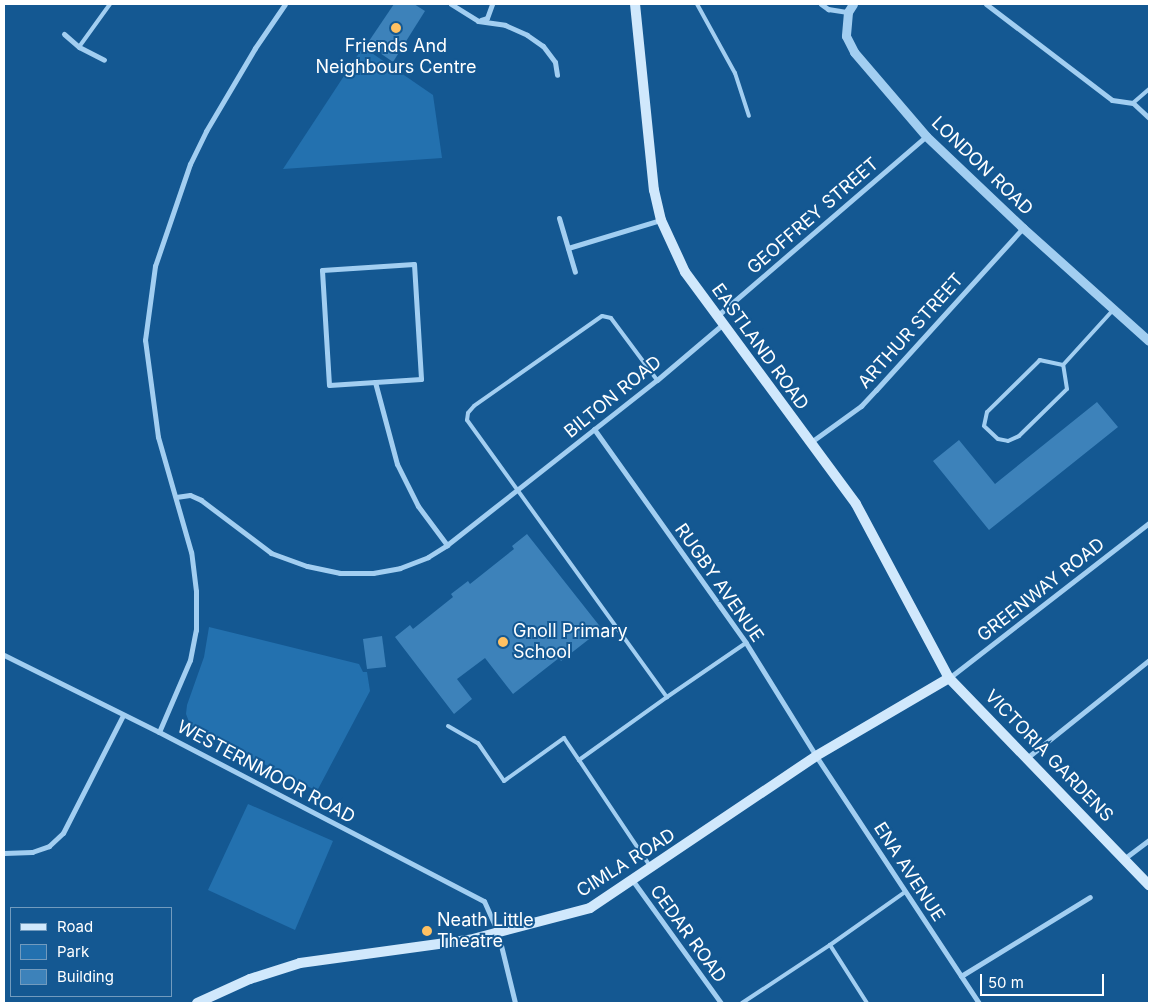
<!DOCTYPE html>
<html>
<head>
<meta charset="utf-8">
<style>
	body { margin:0 }
	#map { position:relative; width:1153px; height:1007px; overflow:hidden; background:#145892; font-family:Inter,sans-serif }
	div>[style] { position:absolute }
	[style*='--x'] { left:calc(var(--x)*1px); top:calc(var(--y)*1px); width:calc(var(--w)*1px); rotate:calc(var(--a)*1deg) }
	.green>* { inset:0; background:#2371af }
	.building>* { inset:0; background:#3d82ba }
	.service>* { height:4px; margin:-2px; padding:0 2px; transform-origin:2px; border-radius:2px; background:#a2cef1 }
	.minor>* { height:5px; margin:-2.5px; padding:0 2.5px; transform-origin:2.5px; border-radius:2.5px; background:#a2cef1 }
	.tertiary>* { height:9px; margin:-4.5px; padding:0 4.5px; transform-origin:4.5px; border-radius:4.5px; background:#a2cef1 }
	.secondary>* { height:10px; margin:-5px; padding:0 5px; transform-origin:5px; border-radius:5px; background:#d0e8fc }
	.dots>* { width:14px; height:14px; translate:-50% -50%; box-sizing:border-box; border:2px solid #145892; border-radius:50% }
	span { translate:-50% -50%; white-space:nowrap; text-align:center; line-height:1.15; -webkit-text-stroke:4px #145892; paint-order:stroke }
	.poi-label { font-size:18px; color:#fff }
	.left { translate:0 -50%; text-align:left }
	.street-label { font-size:18px; color:#fff }
	.frame { position:absolute; inset:0; border:5px solid #fff; pointer-events:none }
	.legend { position:absolute; left:10px; top:907px; width:162px; height:90px; box-sizing:border-box; background:#145892; border:1px solid #729bbe; margin:0; padding:6px 9px; list-style:none; font-size:15px; color:#fff }
	.legend li { display:flex; align-items:center; gap:10px; height:25px }
	.legend b { width:25px; border:1px solid #729bbe }
	.scale { position:absolute; left:980px; top:974px; width:124px; height:22px; box-sizing:border-box; border:2px solid #fff; border-top:0; padding-left:6px; font-size:15px; line-height:18px; white-space:nowrap; color:#fff; -webkit-text-stroke:4px #145892; paint-order:stroke }
</style>
</head>
<body>
<div id="map">
	<div class="green">
		<i style="clip-path:polygon(363px 47px,433px 95px,442px 158px,283px 169px)"></i>
		<i style="clip-path:polygon(209px 627px,359px 664px,363px 672px,367px 672px,370px 691px,317px 791px,191px 727px,186px 714px,187px 705px,204px 657px)"></i>
		<i style="clip-path:polygon(248px 804px,333px 841px,295px 930px,208px 890px)"></i>
	</div>
	<div class="building">
		<i style="clip-path:polygon(394px 4px,414px 4px,425px 11px,393px 62px,367px 44px)"></i>
		<i style="clip-path:polygon(1097px 402px,1118px 427px,989px 530px,933px 461px,959px 440px,995px 484px)"></i>
		<i style="clip-path:polygon(527px 534px,602px 629px,561px 661px,559px 658px,513px 694px,485px 658px,457px 679px,472px 699px,454px 714px,395px 637px,410px 625px,413px 629px,453px 597px,451px 594px,468px 581px,470px 584px,514px 549px,512px 546px)"></i>
		<i style="clip-path:polygon(382px 636px,386px 667px,367px 669px,363px 639px)"></i>
	</div>
	<div class="service">
		<i style="--x:697;--y:4;--w:79;--a:61.2"></i>
		<i style="--x:735;--y:73;--w:45;--a:72"></i>
		<i style="--x:79;--y:47;--w:53;--a:-54.2"></i>
		<i style="--x:1133;--y:103;--w:21;--a:-41"></i>
		<i style="--x:1063;--y:365;--w:24;--a:-168"></i>
		<i style="--x:1040;--y:360;--w:74;--a:135.5"></i>
		<i style="--x:987;--y:412;--w:14;--a:102"></i>
		<i style="--x:984;--y:426;--w:19;--a:43"></i>
		<i style="--x:998;--y:439;--w:10;--a:11"></i>
		<i style="--x:1008;--y:441;--w:12;--a:-24"></i>
		<i style="--x:1019;--y:436;--w:67;--a:-44.4"></i>
		<i style="--x:1067;--y:389;--w:24;--a:-99"></i>
		<i style="--x:1063;--y:365;--w:74;--a:-47.7"></i>
		<i style="--x:657;--y:380;--w:77;--a:-126.6"></i>
		<i style="--x:611;--y:318;--w:9;--a:-167"></i>
		<i style="--x:602;--y:316;--w:156;--a:144.9"></i>
		<i style="--x:474;--y:406;--w:9;--a:131"></i>
		<i style="--x:468;--y:413;--w:7;--a:98"></i>
		<i style="--x:467;--y:420;--w:342;--a:54.2"></i>
		<i style="--x:667;--y:697;--w:96;--a:-34.4"></i>
		<i style="--x:448;--y:726;--w:34;--a:30"></i>
		<i style="--x:478;--y:743;--w:46;--a:55.6"></i>
		<i style="--x:504;--y:781;--w:74;--a:-35.6"></i>
		<i style="--x:564;--y:738;--w:27;--a:56"></i>
		<i style="--x:579;--y:760;--w:108;--a:-35.6"></i>
		<i style="--x:579;--y:760;--w:128;--a:56.2"></i>
		<i style="--x:742;--y:1003;--w:105;--a:-33.4"></i>
		<i style="--x:867;--y:1003;--w:69;--a:-122.5"></i>
		<i style="--x:830;--y:945;--w:92;--a:-35.2"></i>
	</div>
	<div class="minor">
		<i style="--x:451;--y:4;--w:32;--a:32"></i>
		<i style="--x:478;--y:21;--w:27;--a:8"></i>
		<i style="--x:505;--y:25;--w:24;--a:24"></i>
		<i style="--x:527;--y:35;--w:19;--a:35"></i>
		<i style="--x:543;--y:46;--w:20;--a:53"></i>
		<i style="--x:555;--y:62;--w:13;--a:81"></i>
		<i style="--x:821;--y:4;--w:9;--a:36"></i>
		<i style="--x:828;--y:9;--w:20;--a:9"></i>
		<i style="--x:986;--y:4;--w:158;--a:37.3"></i>
		<i style="--x:1112;--y:100;--w:21;--a:8"></i>
		<i style="--x:1133;--y:103;--w:22;--a:43"></i>
		<i style="--x:481;--y:20;--w:6;--a:-18"></i>
		<i style="--x:487;--y:18;--w:15;--a:-70"></i>
		<i style="--x:64;--y:34;--w:20;--a:41"></i>
		<i style="--x:79;--y:47;--w:28;--a:27"></i>
		<i style="--x:559;--y:218;--w:56;--a:73.5"></i>
		<i style="--x:568;--y:248;--w:97;--a:-16.8"></i>
		<i style="--x:414;--y:264;--w:115;--a:86.5"></i>
		<i style="--x:421;--y:379;--w:92;--a:176.3"></i>
		<i style="--x:329;--y:385;--w:115;--a:-93.5"></i>
		<i style="--x:322;--y:270;--w:92;--a:-3.7"></i>
		<i style="--x:717;--y:316;--w:276;--a:-40.7"></i>
		<i style="--x:375;--y:382;--w:85;--a:75"></i>
		<i style="--x:397;--y:464;--w:47;--a:63.4"></i>
		<i style="--x:418;--y:506;--w:49;--a:53.4"></i>
		<i style="--x:594;--y:429;--w:262;--a:54.6"></i>
		<i style="--x:746;--y:643;--w:133;--a:58.2"></i>
		<i style="--x:816;--y:756;--w:296;--a:56.6"></i>
		<i style="--x:811;--y:442;--w:62;--a:-35.8"></i>
		<i style="--x:861;--y:406;--w:22;--a:-47"></i>
		<i style="--x:876;--y:390;--w:219;--a:-47.8"></i>
		<i style="--x:176;--y:497;--w:14;--a:-8"></i>
		<i style="--x:190;--y:495;--w:12;--a:24"></i>
		<i style="--x:201;--y:500;--w:88;--a:37.1"></i>
		<i style="--x:271;--y:553;--w:38;--a:20"></i>
		<i style="--x:307;--y:566;--w:34;--a:12"></i>
		<i style="--x:340;--y:573;--w:33;--a:0"></i>
		<i style="--x:373;--y:573;--w:27;--a:-10"></i>
		<i style="--x:400;--y:568;--w:30;--a:-21"></i>
		<i style="--x:428;--y:557;--w:22;--a:-32"></i>
		<i style="--x:447;--y:545;--w:267;--a:-38.2"></i>
		<i style="--x:657;--y:380;--w:87;--a:-40.3"></i>
		<i style="--x:4;--y:655;--w:173;--a:26.4"></i>
		<i style="--x:159;--y:732;--w:366;--a:27.5"></i>
		<i style="--x:484;--y:901;--w:35;--a:66"></i>
		<i style="--x:498;--y:933;--w:72;--a:76.3"></i>
		<i style="--x:949;--y:678;--w:253;--a:-37.8"></i>
		<i style="--x:159;--y:732;--w:78;--a:-66.7"></i>
		<i style="--x:190;--y:660;--w:31;--a:-79"></i>
		<i style="--x:196;--y:630;--w:39;--a:-90"></i>
		<i style="--x:196;--y:591;--w:39;--a:-97"></i>
		<i style="--x:191;--y:552;--w:120;--a:-106"></i>
		<i style="--x:158;--y:437;--w:98;--a:-97.6"></i>
		<i style="--x:145;--y:340;--w:75;--a:-82.3"></i>
		<i style="--x:155;--y:266;--w:108;--a:-71.1"></i>
		<i style="--x:190;--y:164;--w:37;--a:-64"></i>
		<i style="--x:206;--y:131;--w:96;--a:-59.4"></i>
		<i style="--x:255;--y:48;--w:53;--a:-55.7"></i>
		<i style="--x:1028;--y:757;--w:155;--a:-38.7"></i>
		<i style="--x:4;--y:853;--w:28;--a:-2"></i>
		<i style="--x:32;--y:852;--w:18;--a:-19"></i>
		<i style="--x:49;--y:846;--w:19;--a:-43"></i>
		<i style="--x:63;--y:833;--w:132;--a:-63"></i>
		<i style="--x:1125;--y:858;--w:30;--a:-37"></i>
		<i style="--x:633;--y:881;--w:150;--a:54.2"></i>
		<i style="--x:961;--y:976;--w:151;--a:-31.5"></i>
	</div>
	<div class="tertiary">
		<i style="--x:853;--y:4;--w:9;--a:122"></i>
		<i style="--x:848;--y:12;--w:24;--a:95"></i>
		<i style="--x:846;--y:36;--w:18;--a:63"></i>
		<i style="--x:854;--y:52;--w:111;--a:49.4"></i>
		<i style="--x:926;--y:136;--w:134;--a:43.5"></i>
		<i style="--x:1023;--y:228;--w:169;--a:41.9"></i>
	</div>
	<div class="secondary">
		<i style="--x:635;--y:4;--w:187;--a:84.2"></i>
		<i style="--x:654;--y:190;--w:31;--a:77"></i>
		<i style="--x:661;--y:220;--w:57;--a:65.2"></i>
		<i style="--x:685;--y:272;--w:288;--a:53.6"></i>
		<i style="--x:856;--y:504;--w:197;--a:61.9"></i>
		<i style="--x:949;--y:678;--w:288;--a:46"></i>
		<i style="--x:197;--y:1003;--w:58;--a:-24.4"></i>
		<i style="--x:250;--y:979;--w:52;--a:-17.7"></i>
		<i style="--x:300;--y:963;--w:171;--a:-7.8"></i>
		<i style="--x:469;--y:940;--w:125;--a:-14.8"></i>
		<i style="--x:590;--y:908;--w:272;--a:-33.9"></i>
		<i style="--x:816;--y:756;--w:154;--a:-30.4"></i>
	</div>
	<div class="dots">
		<i style="left:396px;top:28px;background:#ffc162"></i>
		<i style="left:503px;top:642px;background:#ffc162"></i>
		<i style="left:427px;top:931px;background:#ffc162"></i>
	</div>
	<div class="poi-label">
		<span style="left:396px;top:57px">Friends And<br>Neighbours Centre</span>
		<span class="left" style="left:513px;top:642px">Gnoll Primary<br>School</span>
		<span class="left" style="left:437px;top:931px">Neath Little<br>Theatre</span>
	</div>
	<div class="street-label">
		<span style="left:982px;top:166px;rotate:44deg">LONDON ROAD</span>
		<span style="left:813px;top:216px;rotate:-41deg">GEOFFREY STREET</span>
		<span style="left:911px;top:331px;rotate:-48deg">ARTHUR STREET</span>
		<span style="left:760px;top:347px;rotate:54deg">EASTLAND ROAD</span>
		<span style="left:613px;top:397px;rotate:-39deg">BILTON ROAD</span>
		<span style="left:719px;top:583px;rotate:55deg">RUGBY AVENUE</span>
		<span style="left:1041px;top:590px;rotate:-38deg">GREENWAY ROAD</span>
		<span style="left:1049px;top:756px;rotate:46deg">VICTORIA GARDENS</span>
		<span style="left:266px;top:772px;rotate:28deg">WESTERNMOOR ROAD</span>
		<span style="left:626px;top:863px;rotate:-32deg">CIMLA ROAD</span>
		<span style="left:909px;top:872px;rotate:57deg">ENA AVENUE</span>
		<span style="left:688px;top:934px;rotate:54deg">CEDAR ROAD</span>
	</div>
	<div class="frame"></div>
	<ul class="legend">
	<li><b style="height:6px;background:#d0e8fc"></b>Road</li>
	<li><b style="height:14px;background:#2371af"></b>Park</li>
	<li><b style="height:14px;background:#3d82ba"></b>Building</li>
	</ul>
	<div class="scale">50 m</div>
</div>
</body>
</html>
